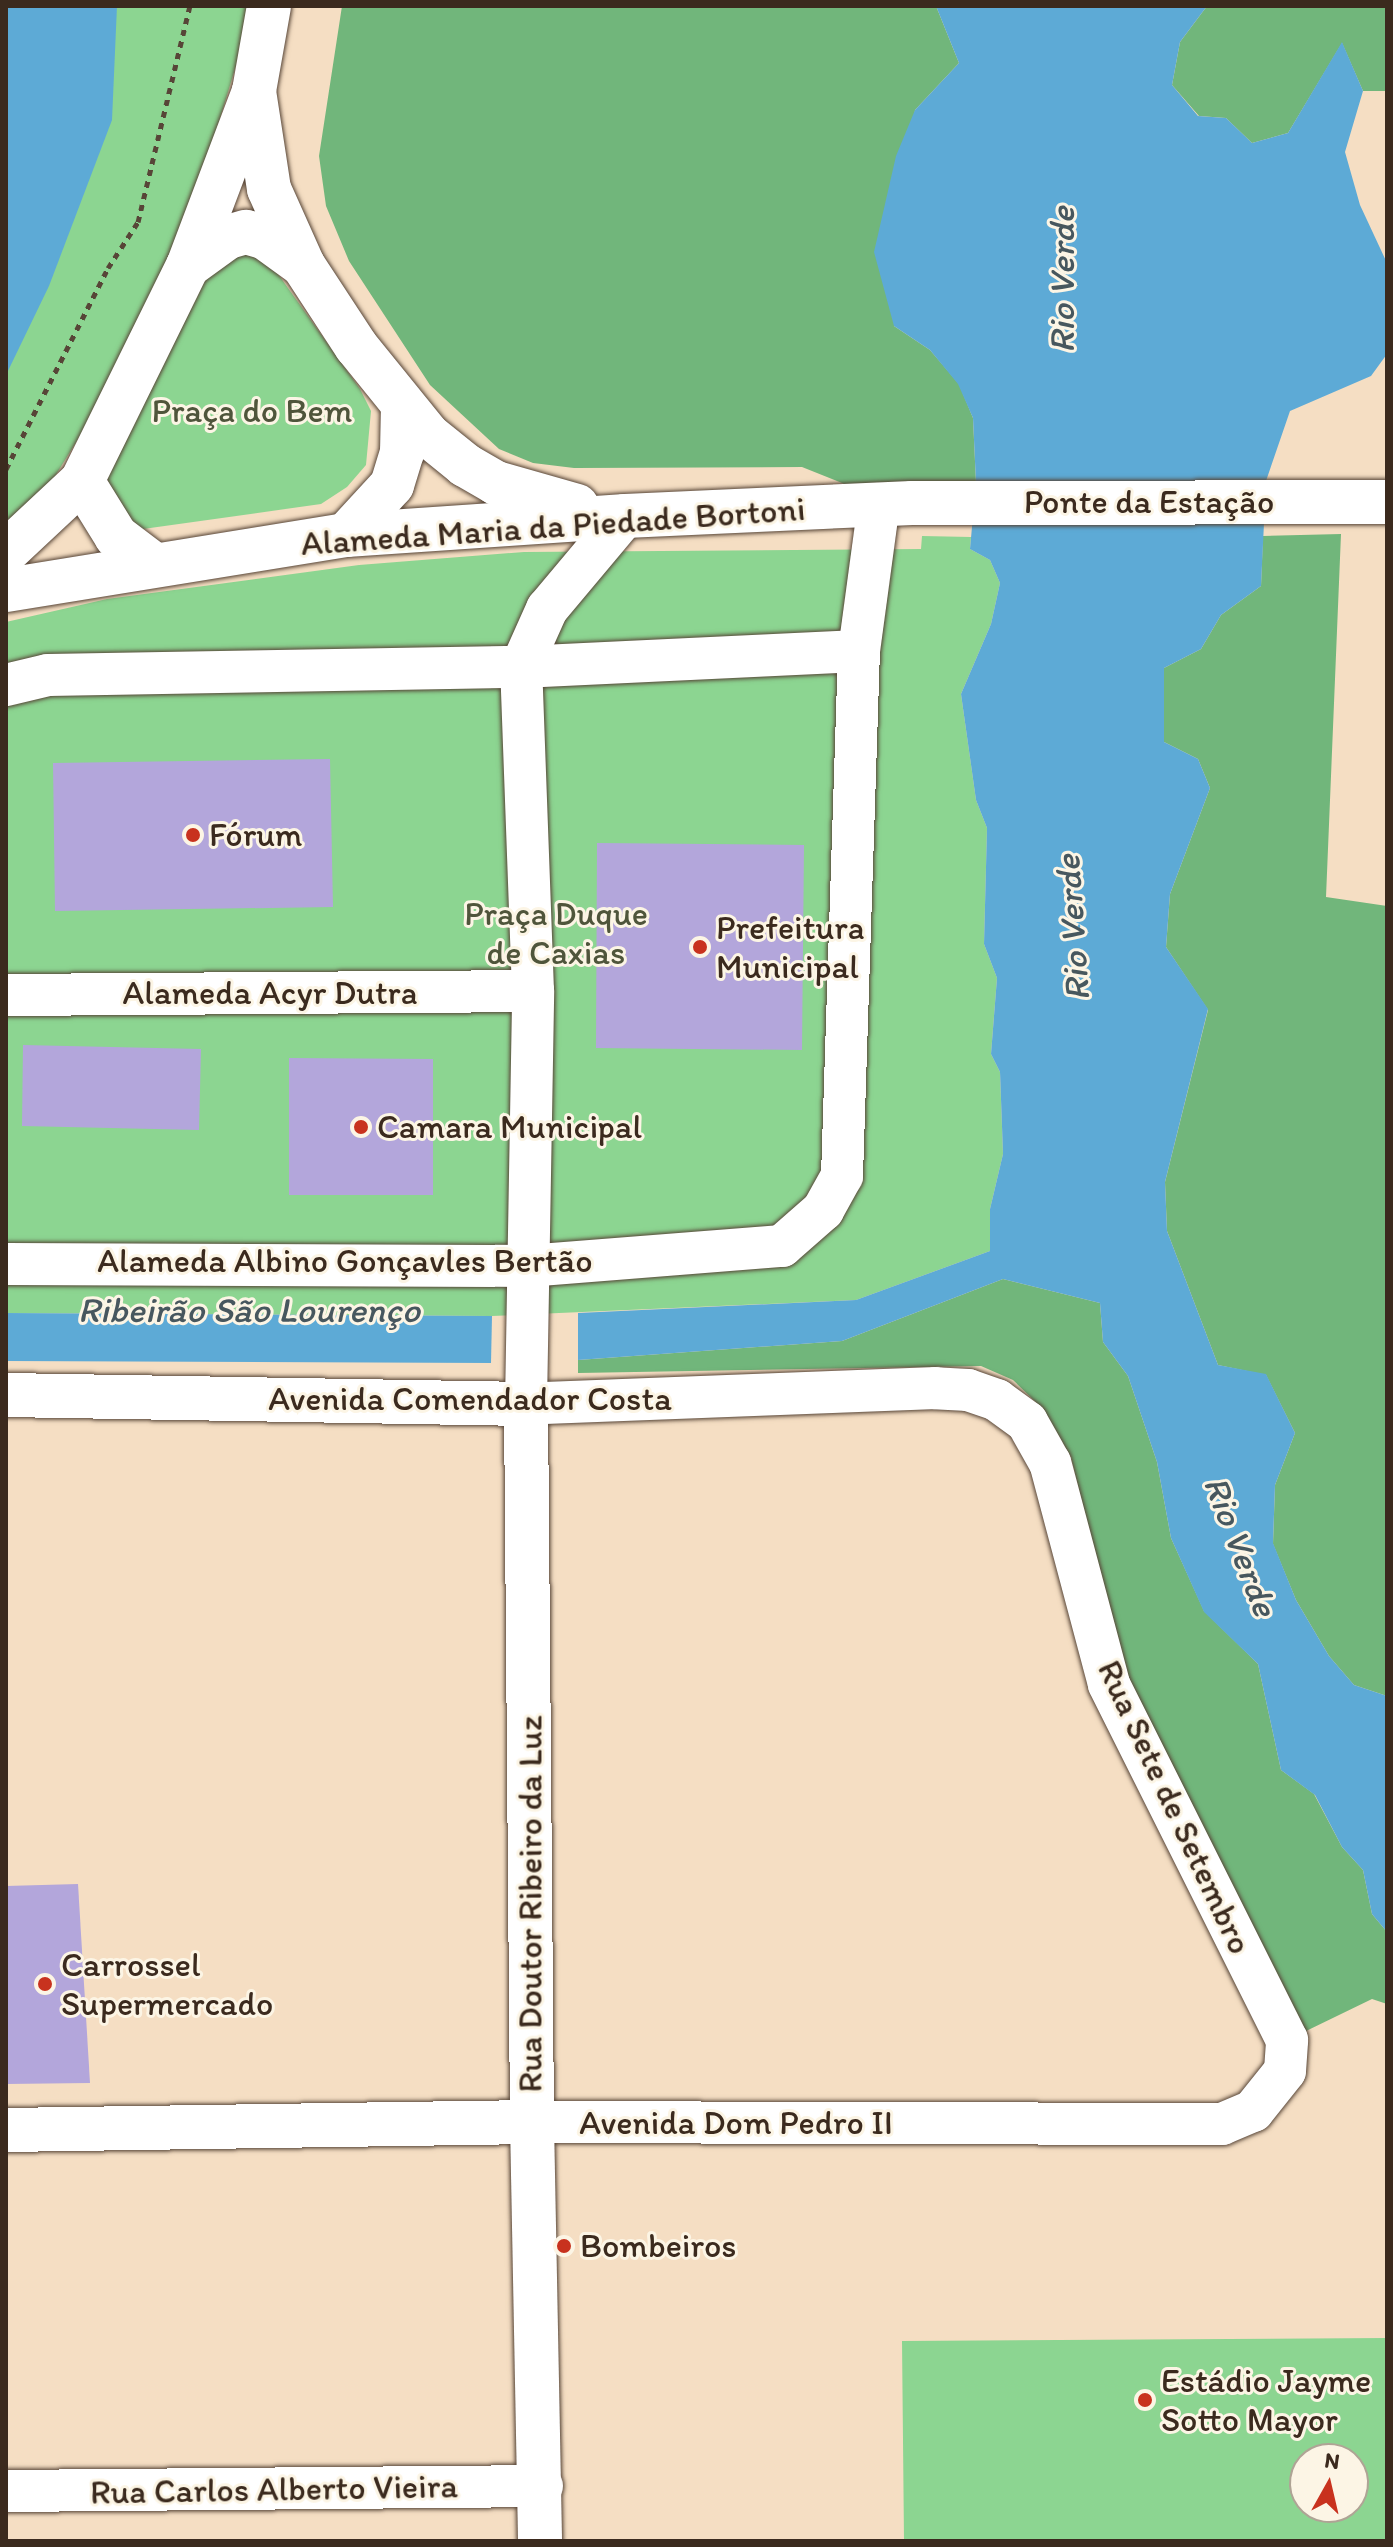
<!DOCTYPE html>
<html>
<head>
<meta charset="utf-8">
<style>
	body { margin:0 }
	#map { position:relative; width:1393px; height:2547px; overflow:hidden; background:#f5dec3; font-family:Itim,sans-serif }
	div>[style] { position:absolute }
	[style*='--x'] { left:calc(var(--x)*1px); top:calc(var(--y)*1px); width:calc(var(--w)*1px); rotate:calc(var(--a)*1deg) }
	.green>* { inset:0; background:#8cd591 }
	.forest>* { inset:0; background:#71b67b }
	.water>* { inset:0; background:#5daad6 }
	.building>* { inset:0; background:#b3a6db }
	.path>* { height:5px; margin-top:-2.5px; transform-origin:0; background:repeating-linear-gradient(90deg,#574537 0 6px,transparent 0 12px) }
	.roads { filter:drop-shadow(0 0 2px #574537) drop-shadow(0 0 2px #574537) }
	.street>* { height:42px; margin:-21px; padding:0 21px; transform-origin:21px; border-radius:21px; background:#fff }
	.secondary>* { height:44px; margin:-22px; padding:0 22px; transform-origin:22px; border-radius:22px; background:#fff }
	.primary>* { height:44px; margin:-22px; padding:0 22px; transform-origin:22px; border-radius:22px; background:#fff }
	.dots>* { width:22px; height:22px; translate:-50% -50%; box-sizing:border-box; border:4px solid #fcf5e5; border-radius:50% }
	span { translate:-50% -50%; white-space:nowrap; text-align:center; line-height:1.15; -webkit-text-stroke:6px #fcf5e5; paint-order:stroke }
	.park-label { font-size:34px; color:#4f553b }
	.street-label { font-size:34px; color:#3b2a1e }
	.poi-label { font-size:34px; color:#3b2a1e }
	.left { translate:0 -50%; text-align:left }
	.water-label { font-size:36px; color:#47575e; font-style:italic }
	.frame { position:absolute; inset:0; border:8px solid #3b2a1e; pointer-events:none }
	.north { position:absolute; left:1289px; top:2443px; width:80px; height:80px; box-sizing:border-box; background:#fcf5e5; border:2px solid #afa495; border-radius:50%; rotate:8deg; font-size:22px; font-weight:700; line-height:32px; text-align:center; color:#3b2a1e }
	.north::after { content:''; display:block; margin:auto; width:28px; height:36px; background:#c8321e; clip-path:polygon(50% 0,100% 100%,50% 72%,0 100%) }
</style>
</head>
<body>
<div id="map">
	<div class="green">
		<i style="clip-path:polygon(6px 6px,254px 6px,182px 244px,99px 405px,49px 486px,6px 523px)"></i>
		<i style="clip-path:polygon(236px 252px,268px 260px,360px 389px,371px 411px,366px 465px,347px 487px,321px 504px,143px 529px,123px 517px,100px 480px,197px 284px)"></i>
		<i style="clip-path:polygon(922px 536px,971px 537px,970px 549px,990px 560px,1000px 583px,991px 624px,961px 694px,976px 800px,987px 828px,984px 944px,997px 978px,991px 1054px,1000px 1072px,1003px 1154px,990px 1209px,990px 1251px,856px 1300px,492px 1316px,6px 1313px,6px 622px,107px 599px,359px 565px,524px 552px,921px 549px)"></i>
		<i style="clip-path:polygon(evenodd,1387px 2338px,1387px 2541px,904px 2541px,902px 2341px,1387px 2338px,1305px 2459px,1353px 2459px,1353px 2507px,1305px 2507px,1305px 2459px)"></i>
	</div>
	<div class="forest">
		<i style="clip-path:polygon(342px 6px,936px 6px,959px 63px,915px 110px,894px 326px,930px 350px,959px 384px,973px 418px,976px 483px,847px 485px,802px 467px,574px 468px,533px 463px,499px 449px,430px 385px,349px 261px,326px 206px,319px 156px)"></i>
		<i style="clip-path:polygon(1207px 6px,1387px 6px,1387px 91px,1363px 91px,1342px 43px,1288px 133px,1252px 143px,1226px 118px,1199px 116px,1172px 85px,1180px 42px)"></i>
		<i style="clip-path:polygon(1341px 534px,1326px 897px,1387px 906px,1387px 1696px,1354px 1685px,1329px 1656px,1296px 1600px,1273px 1544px,1275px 1485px,1295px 1433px,1266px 1375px,1218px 1365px,1167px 1231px,1165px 1182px,1208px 1010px,1166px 947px,1170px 894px,1210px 788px,1198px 759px,1164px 742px,1164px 668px,1201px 649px,1221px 615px,1261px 586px,1263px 536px)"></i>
		<i style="clip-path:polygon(1003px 1279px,1100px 1303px,1103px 1342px,1128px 1376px,1157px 1462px,1171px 1538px,1204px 1611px,1258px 1664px,1281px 1770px,1314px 1794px,1342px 1847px,1363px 1870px,1372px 1914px,1387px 1932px,1387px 2004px,1372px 1999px,1304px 2032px,1126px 1684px,1071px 1457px,1043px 1409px,1013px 1380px,981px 1366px,578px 1373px,578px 1360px,842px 1341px)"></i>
	</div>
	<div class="water">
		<i style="clip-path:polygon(6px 6px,117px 6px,112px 120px,49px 286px,6px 375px)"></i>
		<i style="clip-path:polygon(936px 6px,1207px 6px,1180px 42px,1172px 85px,1198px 116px,1226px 118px,1252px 143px,1288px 133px,1342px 42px,1363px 91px,1345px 152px,1360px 205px,1387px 263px,1387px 354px,1371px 376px,1290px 411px,1266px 481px,1261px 586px,1221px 615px,1201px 649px,1164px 668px,1164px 742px,1198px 759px,1210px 788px,1170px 894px,1166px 947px,1208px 1009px,1165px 1182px,1167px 1231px,1218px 1365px,1266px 1374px,1295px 1433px,1275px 1485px,1273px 1543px,1296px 1600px,1329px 1656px,1354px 1685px,1387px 1696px,1387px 1932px,1372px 1914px,1363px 1870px,1342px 1847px,1315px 1795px,1281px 1770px,1258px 1664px,1204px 1612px,1171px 1538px,1157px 1462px,1128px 1376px,1103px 1342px,1100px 1303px,1003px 1279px,842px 1341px,578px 1360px,578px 1313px,856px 1300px,990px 1251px,990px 1209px,1003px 1154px,1000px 1072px,991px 1054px,997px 978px,984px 944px,987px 828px,976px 800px,961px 694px,991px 624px,1000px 583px,990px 560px,970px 549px,976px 483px,973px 418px,958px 384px,930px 350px,894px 326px,874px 252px,896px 156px,915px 110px,959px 63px)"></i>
		<i style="clip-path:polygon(6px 1313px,492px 1316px,491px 1363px,6px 1361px)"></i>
	</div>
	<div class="building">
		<i style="clip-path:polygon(330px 759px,333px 907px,55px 911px,53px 763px)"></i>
		<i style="clip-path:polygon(597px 843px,804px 845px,802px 1050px,596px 1048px)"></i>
		<i style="clip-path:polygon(23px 1045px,201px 1049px,199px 1130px,22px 1126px)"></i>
		<i style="clip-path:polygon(289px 1058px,433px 1059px,433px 1195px,289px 1195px)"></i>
		<i style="clip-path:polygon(78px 1884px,90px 2083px,6px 2084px,6px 1886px)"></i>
	</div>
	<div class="path">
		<i style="--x:6;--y:469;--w:225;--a:-63.1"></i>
		<i style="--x:108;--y:268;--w:55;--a:-56.9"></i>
		<i style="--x:138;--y:222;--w:222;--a:-76.5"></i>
	</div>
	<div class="roads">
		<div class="street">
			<i style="--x:6;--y:685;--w:43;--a:-13.4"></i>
			<i style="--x:48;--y:675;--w:473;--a:-1"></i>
			<i style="--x:521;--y:667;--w:338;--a:-2.7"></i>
			<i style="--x:6;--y:995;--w:527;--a:-0.43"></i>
			<i style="--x:6;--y:1264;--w:521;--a:0.22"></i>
			<i style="--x:527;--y:1266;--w:256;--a:-4.5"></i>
			<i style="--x:782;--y:1246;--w:55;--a:-41.3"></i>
			<i style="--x:823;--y:1210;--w:39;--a:-61"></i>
			<i style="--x:842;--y:1176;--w:525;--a:-88.15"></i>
			<i style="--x:859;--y:651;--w:148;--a:-82.3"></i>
			<i style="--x:532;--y:2122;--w:690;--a:0.17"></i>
			<i style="--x:1222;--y:2124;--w:34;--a:-23"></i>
			<i style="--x:1253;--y:2111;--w:51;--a:-51.3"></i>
			<i style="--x:1285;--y:2071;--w:31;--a:-86"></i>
			<i style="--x:1287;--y:2040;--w:398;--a:-116.6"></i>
			<i style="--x:1109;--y:1684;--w:229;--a:-104.9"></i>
			<i style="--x:1050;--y:1463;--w:47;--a:-119.3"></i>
			<i style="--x:1027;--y:1422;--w:37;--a:-144"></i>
			<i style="--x:997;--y:1400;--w:31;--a:-161"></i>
			<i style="--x:968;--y:1390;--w:33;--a:-177"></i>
			<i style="--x:935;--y:1388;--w:409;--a:177.8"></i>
			<i style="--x:526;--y:1404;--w:413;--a:-89"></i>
			<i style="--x:533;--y:991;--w:324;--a:-92.1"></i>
			<i style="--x:521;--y:667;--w:64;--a:-65.9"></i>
			<i style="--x:547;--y:609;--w:121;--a:-50"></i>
			<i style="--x:6;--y:2491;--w:536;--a:-0.53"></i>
		</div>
		<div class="secondary">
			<i style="--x:254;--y:91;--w:99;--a:81.3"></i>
			<i style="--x:269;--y:189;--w:83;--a:65.9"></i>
			<i style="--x:303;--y:265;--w:97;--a:56.8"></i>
			<i style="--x:356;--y:346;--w:114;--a:51"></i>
			<i style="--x:428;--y:435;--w:48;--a:39"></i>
			<i style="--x:465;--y:465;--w:36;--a:30"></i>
			<i style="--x:496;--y:483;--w:84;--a:15.9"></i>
			<i style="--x:188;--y:266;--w:187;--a:-69.3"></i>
			<i style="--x:254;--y:91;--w:86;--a:-80"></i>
			<i style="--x:82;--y:481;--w:65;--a:58.3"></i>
			<i style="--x:116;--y:536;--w:46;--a:37.1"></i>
			<i style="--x:346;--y:535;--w:68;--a:-47.4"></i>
			<i style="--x:392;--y:485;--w:34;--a:-73"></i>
			<i style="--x:402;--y:453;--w:48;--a:-88.8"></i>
			<i style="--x:6;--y:552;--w:104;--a:-43.1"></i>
			<i style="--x:82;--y:481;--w:240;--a:-63.8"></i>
			<i style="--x:188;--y:266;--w:49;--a:-35.9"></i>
			<i style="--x:228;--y:237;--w:19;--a:-16"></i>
			<i style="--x:246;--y:232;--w:19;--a:16"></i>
			<i style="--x:264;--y:237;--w:48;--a:35.7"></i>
			<i style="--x:6;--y:590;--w:344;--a:-9.2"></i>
			<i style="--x:346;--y:535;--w:280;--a:-3.9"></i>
			<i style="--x:625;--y:516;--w:287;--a:-2.6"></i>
			<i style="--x:912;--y:503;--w:475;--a:-0.1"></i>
			<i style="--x:6;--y:1395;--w:520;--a:0.99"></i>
			<i style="--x:526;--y:1404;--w:718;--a:89.52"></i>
		</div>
		<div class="primary">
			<i style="--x:6;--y:2130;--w:526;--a:-0.87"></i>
			<i style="--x:532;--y:2122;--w:419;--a:88.9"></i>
		</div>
	</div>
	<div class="dots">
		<i style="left:193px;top:835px;background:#c8321e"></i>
		<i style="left:700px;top:947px;background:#c8321e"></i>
		<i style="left:361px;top:1127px;background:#c8321e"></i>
		<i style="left:45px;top:1984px;background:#c8321e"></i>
		<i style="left:564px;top:2246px;background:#c8321e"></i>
		<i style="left:1145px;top:2400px;background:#c8321e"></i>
	</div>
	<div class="park-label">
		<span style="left:252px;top:411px">Praça do Bem</span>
		<span style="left:556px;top:933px">Praça Duque<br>de Caxias</span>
	</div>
	<div class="street-label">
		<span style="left:1149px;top:502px">Ponte da Estação</span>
		<span style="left:553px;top:526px;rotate:-4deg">Alameda Maria da Piedade Bortoni</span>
		<span style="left:270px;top:993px">Alameda Acyr Dutra</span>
		<span style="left:345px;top:1261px">Alameda Albino Gonçavles Bertão</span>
		<span style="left:470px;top:1399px">Avenida Comendador Costa</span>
		<span style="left:1175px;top:1807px;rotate:65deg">Rua Sete de Setembro</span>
		<span style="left:530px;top:1904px;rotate:-90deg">Rua Doutor Ribeiro da Luz</span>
		<span style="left:736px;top:2123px">Avenida Dom Pedro II</span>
		<span style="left:274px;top:2489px;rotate:-1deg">Rua Carlos Alberto Vieira</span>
	</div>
	<div class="poi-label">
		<span class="left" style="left:209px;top:835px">Fórum</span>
		<span class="left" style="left:716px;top:947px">Prefeitura<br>Municipal</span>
		<span class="left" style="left:377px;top:1127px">Camara Municipal</span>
		<span class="left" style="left:61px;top:1984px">Carrossel<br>Supermercado</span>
		<span class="left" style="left:580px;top:2246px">Bombeiros</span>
		<span class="left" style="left:1161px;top:2400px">Estádio Jayme<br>Sotto Mayor</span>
	</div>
	<div class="water-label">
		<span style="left:1062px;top:280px;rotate:-90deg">Rio Verde</span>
		<span style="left:1072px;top:928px;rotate:-94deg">Rio Verde</span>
		<span style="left:249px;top:1310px">Ribeirão São Lourenço</span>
		<span style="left:1241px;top:1546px;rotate:69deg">Rio Verde</span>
	</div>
	<div class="frame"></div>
	<div class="north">N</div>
</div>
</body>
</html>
